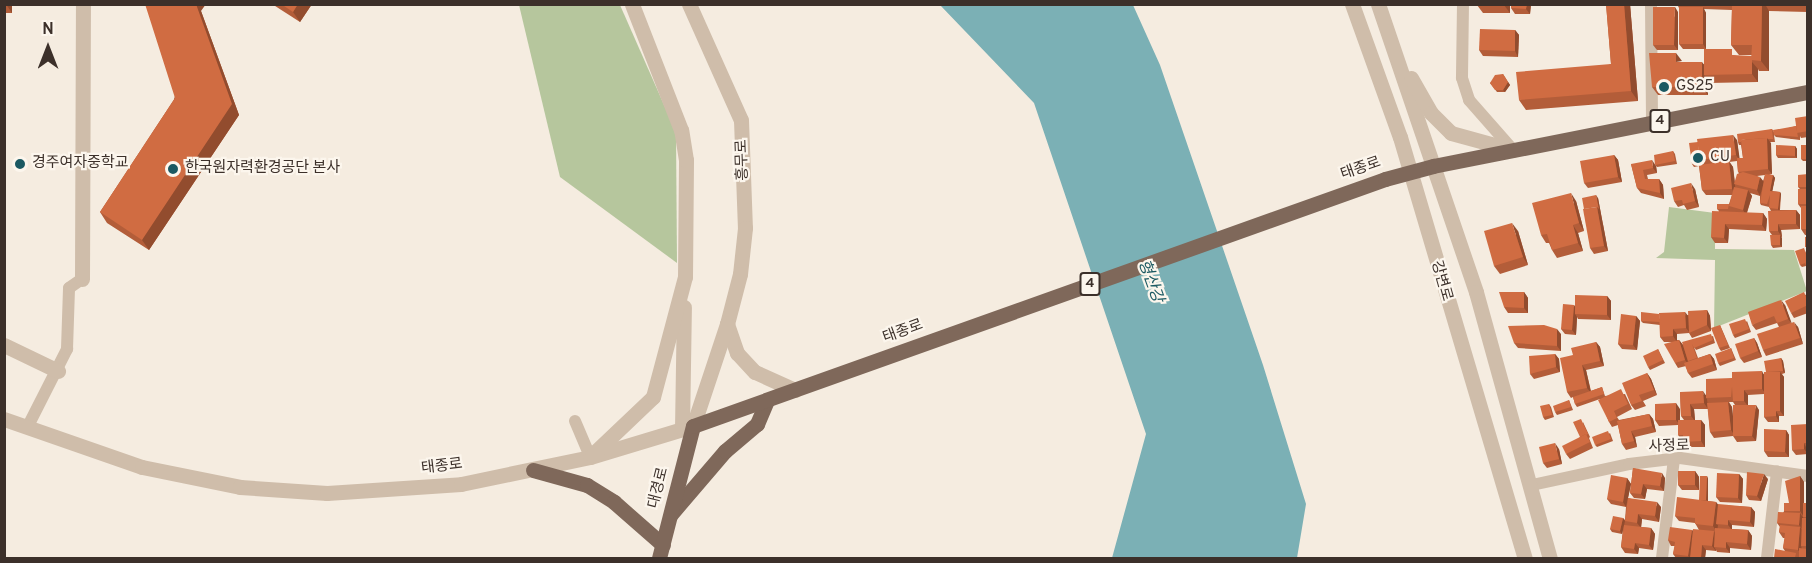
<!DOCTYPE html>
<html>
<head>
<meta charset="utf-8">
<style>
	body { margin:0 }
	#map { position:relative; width:1812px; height:563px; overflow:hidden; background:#f5ece0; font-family:Overpass,"Noto Sans KR",sans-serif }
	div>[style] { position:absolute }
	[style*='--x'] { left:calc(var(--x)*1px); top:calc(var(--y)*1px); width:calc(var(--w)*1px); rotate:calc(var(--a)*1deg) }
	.green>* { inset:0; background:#b6c69d }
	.water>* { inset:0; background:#7bb0b5 }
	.minor>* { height:12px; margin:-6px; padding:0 6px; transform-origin:6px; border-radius:6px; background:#cfbdaa }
	.tertiary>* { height:15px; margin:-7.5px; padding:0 7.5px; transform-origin:7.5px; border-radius:7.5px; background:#cfbdaa }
	.primary>* { height:15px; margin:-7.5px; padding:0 7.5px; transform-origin:7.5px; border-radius:7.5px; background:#7f685a }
	.wall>* { inset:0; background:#b35d39 }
	.shaded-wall>* { inset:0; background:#924c2e }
	.building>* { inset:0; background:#d06c42 }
	.dots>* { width:16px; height:16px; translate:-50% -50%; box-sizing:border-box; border:3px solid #fcf6ed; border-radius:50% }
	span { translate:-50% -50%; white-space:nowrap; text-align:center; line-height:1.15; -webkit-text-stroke:4.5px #fcf6ed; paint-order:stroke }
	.shield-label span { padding:2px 4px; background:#fcf6ed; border:2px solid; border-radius:4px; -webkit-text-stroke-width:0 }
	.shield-label { font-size:14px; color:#3c302a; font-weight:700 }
	.poi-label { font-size:15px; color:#3c302a }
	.left { translate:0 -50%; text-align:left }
	.street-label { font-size:15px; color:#3c302a }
	.water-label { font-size:16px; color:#1b5962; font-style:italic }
	.frame { position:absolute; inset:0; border:6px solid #3c302a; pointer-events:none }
	.north { position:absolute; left:18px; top:18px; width:60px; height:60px; -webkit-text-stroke:4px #fcf6ed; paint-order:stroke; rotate:0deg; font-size:16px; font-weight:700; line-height:24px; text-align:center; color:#3c302a }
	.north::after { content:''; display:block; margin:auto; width:21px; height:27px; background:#3c302a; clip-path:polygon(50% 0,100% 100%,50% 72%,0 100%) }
</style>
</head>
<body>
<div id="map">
	<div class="green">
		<i style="clip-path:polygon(519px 5px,620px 5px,676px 132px,677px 263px,560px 177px)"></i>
		<i style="clip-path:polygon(1669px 207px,1715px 213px,1715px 249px,1794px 250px,1807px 291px,1714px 328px,1715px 260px,1656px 258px,1664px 252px)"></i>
	</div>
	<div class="water">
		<i style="clip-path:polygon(940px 5px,1133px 5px,1160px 65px,1263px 365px,1306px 504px,1297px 558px,1112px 558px,1146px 434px,1034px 103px)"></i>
	</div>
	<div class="minor">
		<i style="--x:1463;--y:4;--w:74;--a:90.8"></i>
		<i style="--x:1462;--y:78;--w:23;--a:72"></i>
		<i style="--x:1469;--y:100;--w:67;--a:48.7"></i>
		<i style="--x:1651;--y:4;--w:118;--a:89.5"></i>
		<i style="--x:575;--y:421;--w:39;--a:67"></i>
		<i style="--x:27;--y:428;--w:89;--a:-63.1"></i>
		<i style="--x:67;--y:349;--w:61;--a:-88.1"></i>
		<i style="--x:69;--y:288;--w:16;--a:-35"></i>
		<i style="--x:1532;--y:485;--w:99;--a:-12.2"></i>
		<i style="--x:1629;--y:464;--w:51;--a:-6.7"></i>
		<i style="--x:1680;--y:458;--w:129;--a:8"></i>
		<i style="--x:1662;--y:558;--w:100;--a:-83.1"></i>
		<i style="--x:1767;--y:558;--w:87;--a:-83.4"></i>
	</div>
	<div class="tertiary">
		<i style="--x:689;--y:4;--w:127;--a:65.9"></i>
		<i style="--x:741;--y:120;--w:108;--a:87.9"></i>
		<i style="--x:745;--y:228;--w:46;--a:96.2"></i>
		<i style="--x:740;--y:274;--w:52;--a:104.6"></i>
		<i style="--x:727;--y:324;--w:31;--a:71"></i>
		<i style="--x:737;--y:353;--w:26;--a:47"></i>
		<i style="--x:755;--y:372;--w:44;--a:24.2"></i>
		<i style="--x:1352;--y:4;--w:141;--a:70.2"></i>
		<i style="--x:1400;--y:137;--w:439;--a:73.5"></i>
		<i style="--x:1378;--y:4;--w:304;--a:71.2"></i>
		<i style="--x:1476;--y:292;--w:276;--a:74.5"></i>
		<i style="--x:1411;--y:78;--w:40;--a:60.3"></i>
		<i style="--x:1431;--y:113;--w:28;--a:45"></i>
		<i style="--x:1451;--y:133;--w:64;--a:15.3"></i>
		<i style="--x:82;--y:279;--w:275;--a:-89.8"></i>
		<i style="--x:4;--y:345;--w:60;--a:25.7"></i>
		<i style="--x:4;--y:419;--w:146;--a:19.2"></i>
		<i style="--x:142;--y:467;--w:100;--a:11.5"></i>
		<i style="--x:240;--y:487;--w:87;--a:3.9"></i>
		<i style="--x:327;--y:493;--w:134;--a:-3.8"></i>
		<i style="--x:461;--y:484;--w:132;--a:-11.8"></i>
		<i style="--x:590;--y:457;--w:108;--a:-16.8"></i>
		<i style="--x:693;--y:426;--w:108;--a:-71.6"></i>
		<i style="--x:682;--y:429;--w:122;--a:-89.1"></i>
		<i style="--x:592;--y:455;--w:84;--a:-43.6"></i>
		<i style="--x:653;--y:397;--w:124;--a:-75.1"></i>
		<i style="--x:685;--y:277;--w:117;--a:-89.5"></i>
		<i style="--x:686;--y:160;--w:30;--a:-99"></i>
		<i style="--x:681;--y:130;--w:135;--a:-111.3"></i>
	</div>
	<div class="primary">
		<i style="--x:533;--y:470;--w:56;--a:15.5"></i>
		<i style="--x:587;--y:485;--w:32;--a:32"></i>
		<i style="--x:614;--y:502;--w:65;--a:41.3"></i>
		<i style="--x:671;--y:514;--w:83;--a:-49.4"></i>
		<i style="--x:725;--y:451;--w:42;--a:-40.2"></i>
		<i style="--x:757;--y:424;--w:26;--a:-67"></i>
		<i style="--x:659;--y:558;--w:136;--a:-75.6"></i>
		<i style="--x:693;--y:426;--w:735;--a:-19.64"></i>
		<i style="--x:1385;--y:179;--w:50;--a:-15.2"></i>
		<i style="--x:1433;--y:166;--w:382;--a:-11.2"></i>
	</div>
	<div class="wall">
		<i style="clip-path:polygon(4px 4px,12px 4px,12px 13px,4px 13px)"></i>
		<i style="clip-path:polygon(272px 4px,312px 4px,300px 22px)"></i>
		<i style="clip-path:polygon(1510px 4px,1510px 13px,1483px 13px,1477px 5px)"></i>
		<i style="clip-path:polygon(1511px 4px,1531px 4px,1530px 14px,1515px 14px,1511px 8px)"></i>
		<i style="clip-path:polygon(1606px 4px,1630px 4px,1638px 101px,1526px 110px,1519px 100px,1611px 64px)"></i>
		<i style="clip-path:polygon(evenodd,1677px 4px,1808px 4px,1808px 12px,1769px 11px,1769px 71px,1759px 71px,1758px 69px,1758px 82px,1709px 83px,1708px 80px,1708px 95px,1658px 95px,1652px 87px,1704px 64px,1704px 49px,1683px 49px,1679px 44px,1679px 8px,1677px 4px,1704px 9px,1732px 10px,1731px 45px,1739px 55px,1752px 55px,1752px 56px,1737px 56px,1706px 49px,1706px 13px,1704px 9px)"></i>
		<i style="clip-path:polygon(201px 11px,239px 115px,149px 250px,107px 223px,100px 212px,175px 98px)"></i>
		<i style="clip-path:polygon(1678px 12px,1678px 50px,1657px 50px,1653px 45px)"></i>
		<i style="clip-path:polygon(1515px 30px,1519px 35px,1518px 57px,1483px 56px,1479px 50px)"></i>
		<i style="clip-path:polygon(1503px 74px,1510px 85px,1505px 92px,1497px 92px,1490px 83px)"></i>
		<i style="clip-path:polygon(evenodd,1808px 116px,1808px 137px,1801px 138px,1800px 136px,1800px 140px,1776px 137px,1774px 135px,1775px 142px,1770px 142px,1772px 174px,1769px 175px,1773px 175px,1775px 178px,1772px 191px,1780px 192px,1781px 194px,1780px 210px,1796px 210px,1800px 215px,1800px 229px,1781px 230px,1782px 237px,1781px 237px,1782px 238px,1782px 247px,1773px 248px,1771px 245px,1772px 235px,1769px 231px,1771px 211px,1769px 207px,1761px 205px,1760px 203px,1760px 196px,1750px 193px,1752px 196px,1747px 213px,1763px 213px,1767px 219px,1766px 231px,1729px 229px,1728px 243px,1715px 243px,1711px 237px,1719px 211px,1717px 209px,1729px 204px,1732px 195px,1706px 195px,1702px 190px,1699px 166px,1694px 167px,1692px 164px,1737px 140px,1739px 158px,1743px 158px,1741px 145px,1739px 145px,1738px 142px,1772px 129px,1774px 132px,1796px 126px,1808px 116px,1737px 161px,1738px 172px,1739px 173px,1735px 183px,1733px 167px,1729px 162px,1737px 161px,1808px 116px,1765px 175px,1763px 181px,1757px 176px,1765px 175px)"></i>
		<i style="clip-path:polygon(1808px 145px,1808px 161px,1803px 161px,1801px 159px)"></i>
		<i style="clip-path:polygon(1795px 146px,1797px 149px,1797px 158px,1778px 158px,1776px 155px)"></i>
		<i style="clip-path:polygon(1673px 151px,1675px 154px,1677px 164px,1657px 167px,1655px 165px)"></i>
		<i style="clip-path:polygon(1614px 155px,1618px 160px,1622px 182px,1588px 188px,1584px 183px)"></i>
		<i style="clip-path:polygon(1631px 164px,1656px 166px,1657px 173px,1647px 175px,1648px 179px,1659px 179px,1663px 185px,1664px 199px,1641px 193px,1637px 188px)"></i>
		<i style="clip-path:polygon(1808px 174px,1808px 235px,1805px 235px,1801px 229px,1801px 208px,1798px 204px,1800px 189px,1798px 187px)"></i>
		<i style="clip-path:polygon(1695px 189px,1699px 207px,1687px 210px,1684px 205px,1678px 207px,1674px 201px)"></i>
		<i style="clip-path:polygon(1598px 198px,1608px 251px,1594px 254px,1590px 248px)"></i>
		<i style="clip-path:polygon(1576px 201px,1584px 231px,1578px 233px,1583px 251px,1557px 258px,1552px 250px,1549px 243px,1546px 243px,1541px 235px)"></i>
		<i style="clip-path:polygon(1518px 231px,1528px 265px,1500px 274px,1494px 266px)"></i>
		<i style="clip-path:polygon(1806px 251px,1808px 256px,1808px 272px,1806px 266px,1802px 267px,1800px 265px)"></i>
		<i style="clip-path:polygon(1524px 292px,1528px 298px,1528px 313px,1508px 313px,1504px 307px)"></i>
		<i style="clip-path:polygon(1808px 294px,1808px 313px,1794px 318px,1791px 313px,1805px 295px)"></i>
		<i style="clip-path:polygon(1607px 296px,1611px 301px,1611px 320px,1578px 319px,1577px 317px,1576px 335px,1565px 334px,1561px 329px,1574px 305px,1575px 307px)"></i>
		<i style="clip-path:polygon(1785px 305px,1791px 323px,1798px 327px,1803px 344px,1766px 356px,1763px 350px,1779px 327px,1777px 323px,1756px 330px,1752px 325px)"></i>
		<i style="clip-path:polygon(1707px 310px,1710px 316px,1711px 331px,1692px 338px,1689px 333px,1677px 334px,1677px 340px,1679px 340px,1683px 345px,1713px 336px,1715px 343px,1696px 350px,1694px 347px,1698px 358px,1710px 354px,1714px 359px,1717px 370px,1692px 378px,1688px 373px,1686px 366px,1678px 368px,1675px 363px,1672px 342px,1664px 342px,1660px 337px,1660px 325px,1643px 323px,1641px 321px,1688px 315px)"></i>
		<i style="clip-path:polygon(1636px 316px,1640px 321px,1637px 350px,1622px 349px,1618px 344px)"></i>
		<i style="clip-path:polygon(1747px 321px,1751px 332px,1735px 338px,1733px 335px)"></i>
		<i style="clip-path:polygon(1720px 325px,1730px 348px,1721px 351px,1719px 348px)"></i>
		<i style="clip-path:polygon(1561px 334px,1561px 351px,1518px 348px,1514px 343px)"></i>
		<i style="clip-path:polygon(1754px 338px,1757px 343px,1762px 357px,1744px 363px,1740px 358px)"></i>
		<i style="clip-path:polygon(1596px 342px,1600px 347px,1604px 366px,1586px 370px,1591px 391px,1602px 387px,1605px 396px,1625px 394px,1632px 409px,1617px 417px,1619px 420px,1649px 414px,1653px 419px,1656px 432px,1635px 437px,1637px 447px,1626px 450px,1622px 444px,1618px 425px,1612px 427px,1609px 422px,1600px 399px,1577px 407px,1575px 404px,1573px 397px,1571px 398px,1567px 392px,1573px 355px)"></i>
		<i style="clip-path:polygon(1731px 348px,1736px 360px,1720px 366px,1718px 363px)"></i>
		<i style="clip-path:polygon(1658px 349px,1665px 363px,1650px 370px,1648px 367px)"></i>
		<i style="clip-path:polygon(1555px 354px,1559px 359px,1560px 372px,1534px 379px,1530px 374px)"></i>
		<i style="clip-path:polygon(evenodd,1781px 358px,1783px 361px,1785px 373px,1782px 374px,1784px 377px,1784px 416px,1779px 416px,1779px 422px,1768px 422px,1764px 417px,1764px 394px,1748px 395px,1748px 405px,1759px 410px,1756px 441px,1737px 442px,1733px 436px,1714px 438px,1710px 432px,1708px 409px,1694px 409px,1695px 420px,1701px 420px,1705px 425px,1705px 447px,1687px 447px,1678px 435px,1678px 425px,1659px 426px,1655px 420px,1680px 409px,1680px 420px,1684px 420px,1681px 416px,1680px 392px,1706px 395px,1732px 378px,1764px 374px,1781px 358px,1729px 402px,1733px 402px,1735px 405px,1733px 419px,1732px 407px,1729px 402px)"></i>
		<i style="clip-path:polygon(1647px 373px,1651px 379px,1657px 395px,1643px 401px,1646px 406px,1635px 410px,1631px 405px)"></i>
		<i style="clip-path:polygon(1569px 400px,1573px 410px,1557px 415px,1555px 412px)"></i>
		<i style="clip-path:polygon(1549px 404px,1551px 407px,1554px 417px,1545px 420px,1543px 417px)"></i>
		<i style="clip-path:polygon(1583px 422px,1590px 437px,1589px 438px,1593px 448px,1570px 459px,1566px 454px,1580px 437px)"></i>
		<i style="clip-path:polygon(1808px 424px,1808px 454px,1796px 455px,1792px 450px)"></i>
		<i style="clip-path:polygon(1786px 430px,1789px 435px,1789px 457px,1768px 457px,1764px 451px)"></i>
		<i style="clip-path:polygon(1610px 433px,1613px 441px,1597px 447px,1595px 445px)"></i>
		<i style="clip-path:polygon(1559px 449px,1562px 464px,1547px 468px,1543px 463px)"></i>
		<i style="clip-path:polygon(1633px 468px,1665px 478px,1664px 491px,1647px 489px,1645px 499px,1634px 498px,1630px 493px)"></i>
		<i style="clip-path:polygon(1695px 471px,1699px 477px,1699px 490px,1682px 490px,1678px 485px)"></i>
		<i style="clip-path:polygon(1739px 474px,1743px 479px,1742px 503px,1720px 502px,1716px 497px)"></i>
		<i style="clip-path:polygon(1707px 476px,1708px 479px,1708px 501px,1716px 502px,1718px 505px,1751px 507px,1755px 512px,1754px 527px,1732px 525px,1732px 529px,1748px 530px,1752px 536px,1751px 550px,1730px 548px,1730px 553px,1717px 552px,1716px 550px,1716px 551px,1706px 550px,1705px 558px,1676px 558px,1673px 554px,1675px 546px,1671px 546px,1668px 540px,1692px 530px,1693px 531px,1699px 530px,1695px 523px,1679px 521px,1675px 516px,1700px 500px)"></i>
		<i style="clip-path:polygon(1800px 476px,1804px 482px,1804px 503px,1808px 503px,1808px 558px,1774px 558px,1785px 551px,1783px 548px,1785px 538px,1783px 538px,1779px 532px,1780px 527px,1777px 523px,1789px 503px)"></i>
		<i style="clip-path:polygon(1627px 478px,1631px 484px,1628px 498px,1661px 507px,1659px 522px,1642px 519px,1641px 527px,1651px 528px,1655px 534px,1653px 550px,1639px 548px,1638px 554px,1625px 553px,1621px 547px,1623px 529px,1622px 534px,1612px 532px,1610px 529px,1623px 518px,1625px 520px,1626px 507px,1611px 504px,1607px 499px)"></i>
		<i style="clip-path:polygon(1768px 479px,1761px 501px,1749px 500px,1746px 495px)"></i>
	</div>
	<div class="shaded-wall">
		<i style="clip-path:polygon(6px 4px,12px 4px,12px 13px)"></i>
		<i style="clip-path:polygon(196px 4px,206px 4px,201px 11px,239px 115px,149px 250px,142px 240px)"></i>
		<i style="clip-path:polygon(298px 4px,312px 4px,300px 22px,293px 12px)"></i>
		<i style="clip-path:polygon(1504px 4px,1510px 4px,1510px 13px,1504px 5px)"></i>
		<i style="clip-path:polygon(1527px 4px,1531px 4px,1530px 14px,1526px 9px)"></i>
		<i style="clip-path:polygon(1624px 4px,1630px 4px,1638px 101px,1631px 91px)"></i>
		<i style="clip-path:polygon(1762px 4px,1765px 4px,1769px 11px,1769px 71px,1761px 61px)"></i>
		<i style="clip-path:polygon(1675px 7px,1678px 12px,1678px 50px,1674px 45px)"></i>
		<i style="clip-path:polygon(1703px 7px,1706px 13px,1706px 49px,1703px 44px)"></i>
		<i style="clip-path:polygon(1515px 30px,1519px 35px,1518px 57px,1515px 51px)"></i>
		<i style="clip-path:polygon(1676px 53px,1682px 61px,1676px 62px)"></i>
		<i style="clip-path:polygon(1702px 62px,1708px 70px,1704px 75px,1708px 80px,1708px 95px,1702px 87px)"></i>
		<i style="clip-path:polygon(1752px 62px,1758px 69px,1758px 82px,1752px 74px)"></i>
		<i style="clip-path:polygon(1508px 82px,1510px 85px,1505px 92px,1503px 90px)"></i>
		<i style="clip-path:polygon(1733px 135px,1737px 140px,1740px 161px,1736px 155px)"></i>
		<i style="clip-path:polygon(1767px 138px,1771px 143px,1772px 174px,1768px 169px)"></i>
		<i style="clip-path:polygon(1795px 146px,1797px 149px,1797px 158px,1795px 156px)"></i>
		<i style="clip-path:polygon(1614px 155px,1618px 160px,1622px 182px,1618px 177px)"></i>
		<i style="clip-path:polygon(1652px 160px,1656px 166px,1657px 173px,1653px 168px)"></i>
		<i style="clip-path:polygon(1729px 161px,1733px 167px,1736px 195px,1732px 189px)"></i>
		<i style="clip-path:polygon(1773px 175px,1775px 178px,1772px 193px,1770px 191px)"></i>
		<i style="clip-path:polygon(1760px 177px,1764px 182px,1760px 196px,1757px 190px)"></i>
		<i style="clip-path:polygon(1659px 179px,1663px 185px,1664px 199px,1660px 193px)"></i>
		<i style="clip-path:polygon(1691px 183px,1695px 189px,1699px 207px,1695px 201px)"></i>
		<i style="clip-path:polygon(1748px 190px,1752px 196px,1746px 215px,1743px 210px)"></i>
		<i style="clip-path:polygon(1780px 192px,1781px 194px,1779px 211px,1778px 209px)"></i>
		<i style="clip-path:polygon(1571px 193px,1576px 201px,1584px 231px,1579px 223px)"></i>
		<i style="clip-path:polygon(1596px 195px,1598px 198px,1608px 251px,1604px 246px,1597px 207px)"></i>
		<i style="clip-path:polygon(1796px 210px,1800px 215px,1800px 229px,1796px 224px)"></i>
		<i style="clip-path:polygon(1763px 213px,1767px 219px,1766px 231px,1762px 225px)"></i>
		<i style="clip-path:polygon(1512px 223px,1518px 231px,1528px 265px,1523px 257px)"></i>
		<i style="clip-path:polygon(1725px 224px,1729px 229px,1728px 243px,1724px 238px)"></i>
		<i style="clip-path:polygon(1778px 224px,1781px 230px,1782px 237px,1778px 231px)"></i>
		<i style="clip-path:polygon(1573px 225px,1578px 233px,1583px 251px,1578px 243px)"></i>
		<i style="clip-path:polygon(1780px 235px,1782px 238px,1782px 247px,1780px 245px)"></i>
		<i style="clip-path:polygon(1524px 292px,1528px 298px,1528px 313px,1524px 308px)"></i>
		<i style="clip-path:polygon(1607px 296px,1611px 301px,1611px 320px,1607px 315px)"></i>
		<i style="clip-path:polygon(1781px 300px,1785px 305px,1792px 324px,1788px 319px)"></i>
		<i style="clip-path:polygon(1574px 305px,1577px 310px,1575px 314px,1577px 317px,1576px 335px,1572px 330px)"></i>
		<i style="clip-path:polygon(1707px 310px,1710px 316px,1711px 331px,1707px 325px)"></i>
		<i style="clip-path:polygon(1685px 312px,1689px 317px,1690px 333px,1686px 328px)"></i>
		<i style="clip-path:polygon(1636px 316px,1640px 321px,1637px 350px,1633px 345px)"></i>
		<i style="clip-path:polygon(1794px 322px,1798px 327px,1803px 344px,1800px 338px)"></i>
		<i style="clip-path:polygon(1557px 329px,1561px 334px,1561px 351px,1557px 346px)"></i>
		<i style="clip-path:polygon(1673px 329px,1677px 334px,1677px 342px,1673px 336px)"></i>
		<i style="clip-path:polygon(1754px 338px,1757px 343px,1762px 357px,1758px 351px)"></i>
		<i style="clip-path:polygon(1679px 340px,1683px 345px,1689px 365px,1685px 360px)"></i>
		<i style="clip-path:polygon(1596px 342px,1600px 347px,1604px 366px,1600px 361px)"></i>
		<i style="clip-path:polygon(1555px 354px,1559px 359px,1560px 372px,1556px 367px)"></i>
		<i style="clip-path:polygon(1710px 354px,1714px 359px,1717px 370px,1713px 364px)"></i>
		<i style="clip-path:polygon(1781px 358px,1783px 361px,1785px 373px,1783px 371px)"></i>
		<i style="clip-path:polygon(1582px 365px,1586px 370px,1591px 393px,1587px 388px)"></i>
		<i style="clip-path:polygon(1762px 371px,1765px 377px,1766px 394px,1762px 389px)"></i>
		<i style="clip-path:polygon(1780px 372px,1784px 377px,1784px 416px,1780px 411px)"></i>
		<i style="clip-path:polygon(1647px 373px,1651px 379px,1657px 395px,1654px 390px)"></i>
		<i style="clip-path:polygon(1744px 390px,1748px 395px,1748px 406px,1744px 401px)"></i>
		<i style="clip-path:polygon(1703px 391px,1707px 397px,1706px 398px,1707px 399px,1708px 409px,1704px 403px)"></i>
		<i style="clip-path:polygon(1728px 402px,1732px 407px,1735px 436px,1731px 430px)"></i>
		<i style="clip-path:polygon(1676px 403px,1680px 409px,1680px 425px,1676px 420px)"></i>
		<i style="clip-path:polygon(1690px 404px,1694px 409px,1695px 421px,1691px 416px)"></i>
		<i style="clip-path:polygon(1756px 405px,1759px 410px,1756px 441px,1752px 436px)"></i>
		<i style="clip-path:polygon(1776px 411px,1779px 416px,1779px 422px,1776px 416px)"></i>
		<i style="clip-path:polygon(1649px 414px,1653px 419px,1656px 432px,1652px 426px)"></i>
		<i style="clip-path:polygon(1701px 420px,1705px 425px,1705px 447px,1701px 441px)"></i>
		<i style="clip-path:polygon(1786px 430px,1789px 435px,1789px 457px,1785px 452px)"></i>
		<i style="clip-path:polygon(1631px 431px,1635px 437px,1637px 447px,1634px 441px)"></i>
		<i style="clip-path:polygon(1555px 443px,1559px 449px,1562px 464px,1559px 459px)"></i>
		<i style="clip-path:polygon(1804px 443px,1807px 449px,1808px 454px,1804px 449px)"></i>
		<i style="clip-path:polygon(1695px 471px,1699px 477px,1699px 490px,1695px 485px)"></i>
		<i style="clip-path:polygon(1662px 473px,1665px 478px,1664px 491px,1660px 486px)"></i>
		<i style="clip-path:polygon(1739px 474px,1743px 479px,1742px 503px,1738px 498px)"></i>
		<i style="clip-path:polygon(1764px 474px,1768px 479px,1761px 501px,1757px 496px)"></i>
		<i style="clip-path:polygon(1707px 476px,1708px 479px,1708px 502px,1706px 500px)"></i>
		<i style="clip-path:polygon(1800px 476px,1804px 482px,1804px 517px,1800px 511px)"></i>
		<i style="clip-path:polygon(1627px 478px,1631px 484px,1626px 507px,1623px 502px)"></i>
		<i style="clip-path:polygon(1643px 484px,1647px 489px,1645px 499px,1641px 494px)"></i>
		<i style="clip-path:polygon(1657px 502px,1661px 507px,1659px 522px,1655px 516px)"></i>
		<i style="clip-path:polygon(1716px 502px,1720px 507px,1716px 524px,1718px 525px,1717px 532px,1713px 526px)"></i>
		<i style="clip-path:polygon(1751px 507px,1755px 512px,1754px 527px,1750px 522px)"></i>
		<i style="clip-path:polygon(1800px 513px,1804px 519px,1803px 530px,1799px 525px)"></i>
		<i style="clip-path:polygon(1638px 514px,1642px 519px,1641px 528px,1637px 523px)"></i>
		<i style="clip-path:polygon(1623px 518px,1625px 521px,1622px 534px,1620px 531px)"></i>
		<i style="clip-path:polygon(1728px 520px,1732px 525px,1732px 530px,1728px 525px)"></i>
		<i style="clip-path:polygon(1800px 527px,1804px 532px,1801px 546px,1802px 549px,1802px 555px,1798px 550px)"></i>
		<i style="clip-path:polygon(1651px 528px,1655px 534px,1653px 550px,1649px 545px)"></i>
		<i style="clip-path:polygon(1692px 530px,1696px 535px,1690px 558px,1688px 556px)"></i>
		<i style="clip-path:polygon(1748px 530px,1752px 536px,1751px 550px,1747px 544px)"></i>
		<i style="clip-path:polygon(1714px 531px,1717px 537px,1714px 547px,1716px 550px,1716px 551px,1712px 546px)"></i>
		<i style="clip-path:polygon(1726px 542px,1730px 548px,1730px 553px,1726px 548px)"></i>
		<i style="clip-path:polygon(1635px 543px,1639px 548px,1638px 554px,1634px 549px)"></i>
		<i style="clip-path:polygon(1702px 545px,1706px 550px,1705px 558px,1701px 558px)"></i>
	</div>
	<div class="building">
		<i style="clip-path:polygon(145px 4px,196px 4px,232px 104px,142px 240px,100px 212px,175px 98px)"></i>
		<i style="clip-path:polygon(281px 4px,298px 4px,293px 12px)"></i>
		<i style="clip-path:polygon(1477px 4px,1504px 4px,1504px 5px)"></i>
		<i style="clip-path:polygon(1511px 4px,1527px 4px,1526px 9px,1511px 8px)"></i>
		<i style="clip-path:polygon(1606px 4px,1624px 4px,1631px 91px,1519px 100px,1516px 72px,1611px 64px)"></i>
		<i style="clip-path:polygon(1732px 4px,1762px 4px,1761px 61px,1751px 60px,1752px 45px,1731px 45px)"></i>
		<i style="clip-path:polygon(1653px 7px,1675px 7px,1674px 45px,1653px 45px)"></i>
		<i style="clip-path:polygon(1679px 7px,1703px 7px,1703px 44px,1679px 44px)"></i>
		<i style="clip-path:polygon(1480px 29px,1515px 30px,1515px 51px,1479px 50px)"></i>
		<i style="clip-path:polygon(1704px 49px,1732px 49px,1732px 55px,1752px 56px,1752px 74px,1704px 75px)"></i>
		<i style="clip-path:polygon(1649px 53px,1676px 53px,1676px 62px,1702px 62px,1702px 87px,1652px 87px)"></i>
		<i style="clip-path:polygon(1503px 74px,1508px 82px,1503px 90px,1495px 90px,1490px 83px,1495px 75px)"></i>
		<i style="clip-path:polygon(1808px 116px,1808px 131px,1797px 133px,1795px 118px)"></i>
		<i style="clip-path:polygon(1796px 126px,1798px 137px,1774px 135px,1773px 130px)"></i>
		<i style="clip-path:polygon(1772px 129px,1773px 139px,1768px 139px,1767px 138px,1741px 140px,1741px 142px,1738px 142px,1737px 134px)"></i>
		<i style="clip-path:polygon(1733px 135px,1736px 155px,1700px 160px,1697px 139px)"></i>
		<i style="clip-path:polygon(1767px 138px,1768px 169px,1738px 172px,1737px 158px,1743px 158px,1741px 140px)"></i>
		<i style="clip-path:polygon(1698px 142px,1700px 160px,1702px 163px,1692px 164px,1689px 143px)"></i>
		<i style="clip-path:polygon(1776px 145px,1795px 146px,1795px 156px,1776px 155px)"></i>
		<i style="clip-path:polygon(1801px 145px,1808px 145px,1808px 159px,1801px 159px)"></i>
		<i style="clip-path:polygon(1673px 151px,1675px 161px,1655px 165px,1654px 155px)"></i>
		<i style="clip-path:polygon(1614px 155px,1618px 177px,1584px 183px,1580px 161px)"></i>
		<i style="clip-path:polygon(1652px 160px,1653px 168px,1643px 170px,1645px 179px,1659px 179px,1660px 193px,1637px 188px,1631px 164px)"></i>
		<i style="clip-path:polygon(1729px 161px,1732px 189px,1702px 190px,1699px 165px)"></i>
		<i style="clip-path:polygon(1743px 172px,1760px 177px,1757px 190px,1734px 184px,1737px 174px)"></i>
		<i style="clip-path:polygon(1765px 174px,1773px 175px,1770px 191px,1780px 192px,1778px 209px,1769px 208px,1770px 195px,1767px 204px,1760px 203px)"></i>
		<i style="clip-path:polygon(1808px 174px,1808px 187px,1798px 187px,1798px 175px)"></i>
		<i style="clip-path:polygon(1691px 183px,1695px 201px,1683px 204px,1682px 200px,1674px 201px,1671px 188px)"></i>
		<i style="clip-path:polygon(1734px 187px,1748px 190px,1743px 210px,1729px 206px)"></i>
		<i style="clip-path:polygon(1798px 189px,1808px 189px,1808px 204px,1798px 204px)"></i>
		<i style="clip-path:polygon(1571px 193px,1579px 223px,1573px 225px,1578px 243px,1552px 250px,1547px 234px,1541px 235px,1532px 203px)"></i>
		<i style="clip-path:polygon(1596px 195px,1599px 209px,1597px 207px,1584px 209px,1582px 198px)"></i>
		<i style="clip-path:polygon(1717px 204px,1729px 204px,1728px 209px,1717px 209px)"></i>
		<i style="clip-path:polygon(1801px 206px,1808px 206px,1808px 229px,1801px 229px)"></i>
		<i style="clip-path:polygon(1597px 207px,1604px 246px,1590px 248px,1583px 209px)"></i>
		<i style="clip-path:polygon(1796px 210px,1796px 224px,1778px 224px,1778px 231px,1769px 231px,1768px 211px)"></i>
		<i style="clip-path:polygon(1712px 211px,1763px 213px,1762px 225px,1725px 224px,1724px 238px,1711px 237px)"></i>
		<i style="clip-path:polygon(1512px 223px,1523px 257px,1494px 266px,1484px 231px)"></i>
		<i style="clip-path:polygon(1770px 235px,1780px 235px,1780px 245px,1771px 245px)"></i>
		<i style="clip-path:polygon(1805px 237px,1808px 237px,1808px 247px,1805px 247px)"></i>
		<i style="clip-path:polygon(1804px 248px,1808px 259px,1808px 262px,1800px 265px,1795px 251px)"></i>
		<i style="clip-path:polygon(1808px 262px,1808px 272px,1805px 263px)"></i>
		<i style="clip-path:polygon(1499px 292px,1524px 292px,1524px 308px,1504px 307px)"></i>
		<i style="clip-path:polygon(1804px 292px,1808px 301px,1808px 305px,1791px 313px,1785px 301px)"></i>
		<i style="clip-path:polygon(1575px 295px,1607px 296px,1607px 315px,1575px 314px)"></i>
		<i style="clip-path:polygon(1781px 300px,1788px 319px,1777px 323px,1774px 316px,1752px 325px,1748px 312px)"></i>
		<i style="clip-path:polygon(1563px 304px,1574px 305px,1572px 330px,1561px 329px)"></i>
		<i style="clip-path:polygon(1707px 310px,1707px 325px,1689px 333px,1688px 311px)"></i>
		<i style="clip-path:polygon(1641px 312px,1659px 314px,1660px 322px,1641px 321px)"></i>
		<i style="clip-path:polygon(1685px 312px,1686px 328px,1673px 329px,1673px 336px,1660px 337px,1659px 313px)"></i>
		<i style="clip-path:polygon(1621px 314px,1636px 316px,1633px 345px,1618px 344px)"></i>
		<i style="clip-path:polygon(1745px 319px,1749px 329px,1733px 335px,1729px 324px)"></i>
		<i style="clip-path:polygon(1794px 322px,1800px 338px,1763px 350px,1757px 334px)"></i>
		<i style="clip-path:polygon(1544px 325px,1557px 329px,1557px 346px,1514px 343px,1508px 326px)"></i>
		<i style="clip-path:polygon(1720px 325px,1728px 345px,1719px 348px,1711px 328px)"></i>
		<i style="clip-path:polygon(1711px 334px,1713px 340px,1694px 348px,1692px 344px,1697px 358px,1688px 361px,1682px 342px)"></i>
		<i style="clip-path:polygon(1754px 338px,1758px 351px,1740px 358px,1735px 344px)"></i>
		<i style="clip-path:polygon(1679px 340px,1685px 360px,1675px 363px,1664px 344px)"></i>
		<i style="clip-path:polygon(1596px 342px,1600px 361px,1582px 365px,1587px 388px,1567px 392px,1560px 358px,1573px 355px,1571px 348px)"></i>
		<i style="clip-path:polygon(1731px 348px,1734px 358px,1718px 363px,1715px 354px)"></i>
		<i style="clip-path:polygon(1658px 349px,1663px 360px,1648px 367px,1643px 356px)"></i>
		<i style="clip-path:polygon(1555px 354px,1556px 367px,1530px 374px,1529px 356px)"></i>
		<i style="clip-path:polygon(1710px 354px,1713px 364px,1688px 373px,1684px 363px)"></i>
		<i style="clip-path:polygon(1781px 358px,1783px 371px,1766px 372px,1764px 361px)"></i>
		<i style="clip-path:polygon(1762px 371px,1762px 389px,1744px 390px,1744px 401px,1733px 401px,1732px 387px,1731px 397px,1706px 398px,1706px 379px,1732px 378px,1732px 372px)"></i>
		<i style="clip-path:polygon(1764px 372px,1780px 372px,1780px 411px,1776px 411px,1776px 416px,1764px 417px)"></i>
		<i style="clip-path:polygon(1647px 373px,1654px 390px,1639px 395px,1642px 401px,1631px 405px,1622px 383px)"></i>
		<i style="clip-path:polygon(1602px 387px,1604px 394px,1575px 404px,1573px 397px)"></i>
		<i style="clip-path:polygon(1621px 389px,1628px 404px,1614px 411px,1617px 418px,1609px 422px,1598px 400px)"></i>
		<i style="clip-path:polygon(1703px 391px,1704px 403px,1690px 404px,1691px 416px,1681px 416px,1680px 392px)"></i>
		<i style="clip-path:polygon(1569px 400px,1571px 407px,1555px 412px,1553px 406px)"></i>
		<i style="clip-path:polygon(1728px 402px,1731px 430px,1710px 432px,1707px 403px)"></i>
		<i style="clip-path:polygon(1676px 403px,1676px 420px,1655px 420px,1655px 404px)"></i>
		<i style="clip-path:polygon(1549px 404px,1552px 415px,1543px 417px,1540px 406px)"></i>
		<i style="clip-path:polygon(1733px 405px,1756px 405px,1752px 436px,1733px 436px)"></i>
		<i style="clip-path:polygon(1649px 414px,1652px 426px,1631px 431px,1634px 441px,1622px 444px,1617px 421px)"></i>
		<i style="clip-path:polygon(1581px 419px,1588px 434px,1586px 435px,1586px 434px,1580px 437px,1573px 422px)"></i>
		<i style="clip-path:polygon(1678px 420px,1701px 420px,1701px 441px,1683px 442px,1683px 435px,1678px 435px)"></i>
		<i style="clip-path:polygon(1808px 424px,1808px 443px,1804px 443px,1804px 449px,1792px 450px,1791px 425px)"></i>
		<i style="clip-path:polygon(1764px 429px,1786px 430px,1785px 452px,1764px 451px)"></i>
		<i style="clip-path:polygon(1608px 431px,1611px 439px,1595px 445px,1592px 437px)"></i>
		<i style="clip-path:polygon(1586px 434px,1590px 442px,1566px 454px,1562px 446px)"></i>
		<i style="clip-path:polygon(1555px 443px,1559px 459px,1543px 463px,1539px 447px)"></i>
		<i style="clip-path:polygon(1633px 468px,1662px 473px,1660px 486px,1643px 484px,1641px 494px,1630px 493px)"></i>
		<i style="clip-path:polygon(1678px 471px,1695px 471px,1695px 485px,1678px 485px)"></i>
		<i style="clip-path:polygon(1747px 472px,1764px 474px,1757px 496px,1746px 495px)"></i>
		<i style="clip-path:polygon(1717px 473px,1739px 474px,1738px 498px,1716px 497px)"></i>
		<i style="clip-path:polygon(1611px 475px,1627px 478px,1623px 502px,1607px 499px)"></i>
		<i style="clip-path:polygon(1700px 476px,1707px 476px,1706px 500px,1699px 500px)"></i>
		<i style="clip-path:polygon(1800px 476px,1800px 511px,1784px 511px,1784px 503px,1789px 503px,1785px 481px)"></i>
		<i style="clip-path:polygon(1677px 497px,1716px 502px,1713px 526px,1695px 524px,1695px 518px,1675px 516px)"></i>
		<i style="clip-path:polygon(1628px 498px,1657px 502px,1655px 516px,1638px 514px,1637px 523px,1625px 521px)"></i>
		<i style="clip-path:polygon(1803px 503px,1808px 503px,1808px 517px,1803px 517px)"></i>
		<i style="clip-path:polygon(1718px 504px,1751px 507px,1750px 522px,1728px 520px,1728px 525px,1716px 524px)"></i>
		<i style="clip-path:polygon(1778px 512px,1800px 513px,1799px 525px,1777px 523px)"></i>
		<i style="clip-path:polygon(1613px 516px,1623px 518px,1620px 531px,1610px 529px)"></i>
		<i style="clip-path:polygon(1802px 518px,1808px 518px,1808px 546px,1801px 546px)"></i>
		<i style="clip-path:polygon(1624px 525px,1651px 528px,1649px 545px,1635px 543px,1634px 549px,1621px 547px)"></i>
		<i style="clip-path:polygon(1780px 525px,1800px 527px,1798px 550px,1783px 548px,1785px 533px,1779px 532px)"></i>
		<i style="clip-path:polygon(1670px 527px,1692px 530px,1688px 556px,1673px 554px,1675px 542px,1668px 540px)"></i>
		<i style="clip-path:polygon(1715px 528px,1748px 530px,1747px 544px,1726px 542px,1726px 548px,1714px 547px)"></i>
		<i style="clip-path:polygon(1693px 529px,1714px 531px,1712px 546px,1702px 545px,1701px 558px,1690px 558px)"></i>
		<i style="clip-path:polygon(1799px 548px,1808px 549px,1808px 558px,1799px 558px)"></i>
		<i style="clip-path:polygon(1775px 549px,1796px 553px,1795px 558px,1774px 558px)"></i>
	</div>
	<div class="dots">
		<i style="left:1664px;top:87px;background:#1b5962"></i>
		<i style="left:1698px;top:158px;background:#1b5962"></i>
		<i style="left:20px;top:164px;background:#1b5962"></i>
		<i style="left:173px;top:169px;background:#1b5962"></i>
	</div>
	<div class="shield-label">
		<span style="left:1660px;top:121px">4</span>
		<span style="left:1090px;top:284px">4</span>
	</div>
	<div class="poi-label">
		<span class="left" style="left:1676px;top:87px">GS25</span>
		<span class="left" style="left:1710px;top:158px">CU</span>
		<span class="left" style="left:32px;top:164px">경주여자중학교</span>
		<span class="left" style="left:185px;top:169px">한국원자력환경공단 본사</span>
	</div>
	<div class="street-label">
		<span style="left:743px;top:160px;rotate:-92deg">흥무로</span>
		<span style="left:1361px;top:169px;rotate:-19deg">태종로</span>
		<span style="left:1441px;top:281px;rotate:74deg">강변로</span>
		<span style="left:903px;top:332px;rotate:-20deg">태종로</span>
		<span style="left:1669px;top:447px;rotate:-2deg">사정로</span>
		<span style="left:442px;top:467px;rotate:-7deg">태종로</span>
		<span style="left:659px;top:488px;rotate:-76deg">대경로</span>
	</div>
	<div class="water-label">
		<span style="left:1150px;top:281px;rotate:70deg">형산강</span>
	</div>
	<div class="frame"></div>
	<div class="north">N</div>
</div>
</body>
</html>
